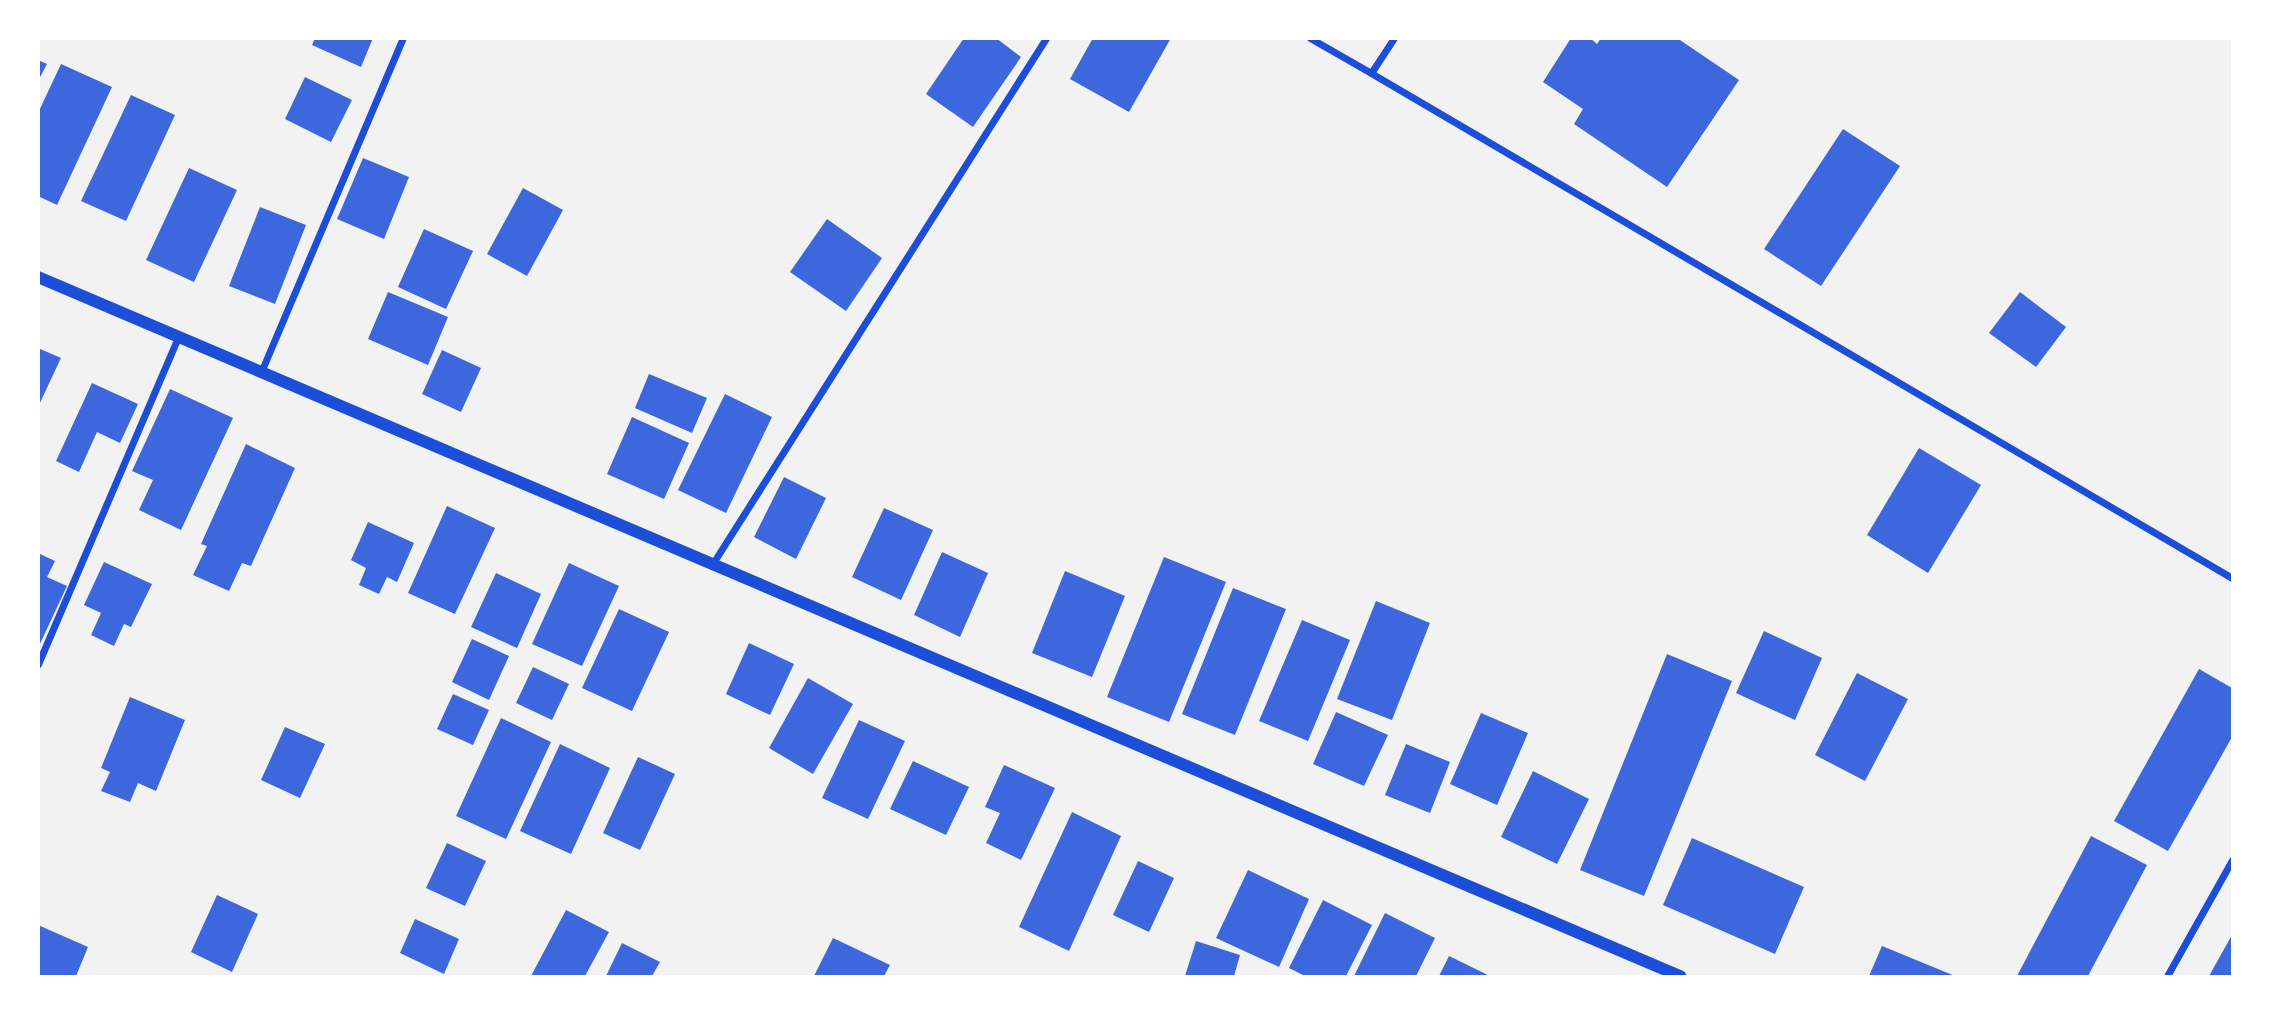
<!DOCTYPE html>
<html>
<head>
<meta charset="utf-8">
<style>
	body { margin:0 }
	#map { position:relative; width:2271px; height:1015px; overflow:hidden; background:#f2f2f2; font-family:"Open Sans",sans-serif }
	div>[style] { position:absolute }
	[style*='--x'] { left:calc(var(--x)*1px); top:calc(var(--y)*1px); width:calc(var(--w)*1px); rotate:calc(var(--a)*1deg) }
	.building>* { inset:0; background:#3d67dc }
	.minor>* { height:7px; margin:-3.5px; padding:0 3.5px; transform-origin:3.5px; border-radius:3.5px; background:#1d4ed8 }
	.tertiary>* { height:12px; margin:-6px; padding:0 6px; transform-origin:6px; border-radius:6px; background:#1d4ed8 }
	span { translate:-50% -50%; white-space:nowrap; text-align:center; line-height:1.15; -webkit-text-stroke:5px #fff; paint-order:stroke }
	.frame { position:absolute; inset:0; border:40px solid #fff; pointer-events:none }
</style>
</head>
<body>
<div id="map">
	<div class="building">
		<i style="clip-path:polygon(315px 38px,373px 38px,361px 67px,312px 45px)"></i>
		<i style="clip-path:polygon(964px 38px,996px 38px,1021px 57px,973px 127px,926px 94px)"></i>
		<i style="clip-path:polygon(1093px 38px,1171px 38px,1129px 112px,1070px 79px)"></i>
		<i style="clip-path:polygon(1571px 38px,1590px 38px,1597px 44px,1601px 38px,1677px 38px,1739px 80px,1667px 187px,1574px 124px,1583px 109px,1543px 82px)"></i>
		<i style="clip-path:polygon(38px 60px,47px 64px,38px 81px)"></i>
		<i style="clip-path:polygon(61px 64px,112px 87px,57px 205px,38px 196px,38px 113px)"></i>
		<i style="clip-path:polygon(305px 77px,352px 100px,331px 142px,285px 119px)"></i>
		<i style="clip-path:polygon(131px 95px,175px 115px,126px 221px,81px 201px)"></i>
		<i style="clip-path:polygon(1843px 129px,1900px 166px,1821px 286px,1764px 249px)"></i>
		<i style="clip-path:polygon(363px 158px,409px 177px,384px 239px,337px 219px)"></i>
		<i style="clip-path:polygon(189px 168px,237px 190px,194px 282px,146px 260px)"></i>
		<i style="clip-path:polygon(523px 188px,563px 210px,527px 276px,487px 254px)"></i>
		<i style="clip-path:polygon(260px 207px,306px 225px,275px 304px,229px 286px)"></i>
		<i style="clip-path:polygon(827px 219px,882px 258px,846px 311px,790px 272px)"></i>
		<i style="clip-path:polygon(424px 229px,473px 251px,446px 309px,398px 287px)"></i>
		<i style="clip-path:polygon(388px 292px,448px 317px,428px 365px,368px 339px)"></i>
		<i style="clip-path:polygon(2020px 292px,2066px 327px,2036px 367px,1989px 333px)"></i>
		<i style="clip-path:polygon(38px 348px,61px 358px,38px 407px)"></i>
		<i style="clip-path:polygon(442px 350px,481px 368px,461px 412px,422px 394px)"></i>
		<i style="clip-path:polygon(649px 374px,707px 398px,692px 433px,635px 408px)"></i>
		<i style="clip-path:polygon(92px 383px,138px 404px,120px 443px,97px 432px,79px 472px,56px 461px)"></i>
		<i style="clip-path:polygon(170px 389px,233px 418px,181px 530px,139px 510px,153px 480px,132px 471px)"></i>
		<i style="clip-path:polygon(725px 394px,772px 417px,726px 513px,678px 490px)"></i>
		<i style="clip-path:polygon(632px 417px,689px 443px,664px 499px,607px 474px)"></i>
		<i style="clip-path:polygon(246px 444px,295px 468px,251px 566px,242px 563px,229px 591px,193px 575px,207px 546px,201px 544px)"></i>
		<i style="clip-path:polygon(1919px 448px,1981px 485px,1928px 573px,1867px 535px)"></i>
		<i style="clip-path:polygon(784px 477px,826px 498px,796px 559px,754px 537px)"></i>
		<i style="clip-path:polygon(447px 506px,495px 528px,455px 614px,408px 593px)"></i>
		<i style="clip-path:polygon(884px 508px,933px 530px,901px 600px,852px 577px)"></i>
		<i style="clip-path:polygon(368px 522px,414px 543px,397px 582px,387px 577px,379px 594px,359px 585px,366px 568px,351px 560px)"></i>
		<i style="clip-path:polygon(942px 552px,988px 573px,960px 637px,914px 615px)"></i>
		<i style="clip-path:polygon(38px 553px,55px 561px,47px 577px,67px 586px,38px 648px)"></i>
		<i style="clip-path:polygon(1164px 557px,1226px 582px,1169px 722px,1107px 697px)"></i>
		<i style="clip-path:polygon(104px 562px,152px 584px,131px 627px,124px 624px,114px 646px,91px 635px,101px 613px,84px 605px)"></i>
		<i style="clip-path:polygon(569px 563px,619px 586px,582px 666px,532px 644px)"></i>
		<i style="clip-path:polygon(1065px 571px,1125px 596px,1092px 677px,1032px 653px)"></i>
		<i style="clip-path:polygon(496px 573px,541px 594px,517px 648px,471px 627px)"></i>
		<i style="clip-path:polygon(1233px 588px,1286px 609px,1235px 735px,1182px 714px)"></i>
		<i style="clip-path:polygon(1376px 601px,1430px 623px,1392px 720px,1337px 699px)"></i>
		<i style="clip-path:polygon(619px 609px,669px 632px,632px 711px,582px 688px)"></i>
		<i style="clip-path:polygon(1302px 620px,1350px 640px,1308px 741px,1259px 721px)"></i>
		<i style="clip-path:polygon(1764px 631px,1822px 658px,1795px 720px,1736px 693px)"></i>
		<i style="clip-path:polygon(472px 639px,509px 656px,489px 700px,452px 682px)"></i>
		<i style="clip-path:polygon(749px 643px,794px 664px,770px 715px,726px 694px)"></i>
		<i style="clip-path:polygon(1667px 654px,1732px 681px,1644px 896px,1580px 870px)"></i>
		<i style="clip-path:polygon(533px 667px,569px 684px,552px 720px,516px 703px)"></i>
		<i style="clip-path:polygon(2199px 669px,2232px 688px,2232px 737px,2168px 851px,2114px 821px)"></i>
		<i style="clip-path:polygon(1857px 673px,1908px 699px,1865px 781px,1815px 755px)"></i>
		<i style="clip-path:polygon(808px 678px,853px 704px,813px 774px,769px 748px)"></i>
		<i style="clip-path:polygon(453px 694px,489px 710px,473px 745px,437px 729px)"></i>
		<i style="clip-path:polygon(130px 697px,185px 720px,156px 791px,138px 783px,130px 802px,101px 791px,110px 772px,101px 768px)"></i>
		<i style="clip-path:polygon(1336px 712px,1388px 735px,1364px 786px,1313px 764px)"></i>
		<i style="clip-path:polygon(1481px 713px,1528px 733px,1497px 805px,1450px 784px)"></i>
		<i style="clip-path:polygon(501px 718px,551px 742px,506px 839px,456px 816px)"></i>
		<i style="clip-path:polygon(859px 720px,905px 741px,868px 819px,822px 798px)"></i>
		<i style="clip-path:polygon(285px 727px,325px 744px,300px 798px,261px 780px)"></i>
		<i style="clip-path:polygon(560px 744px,610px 768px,571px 854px,520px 831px)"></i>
		<i style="clip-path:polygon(1406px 744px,1450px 762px,1430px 813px,1385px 795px)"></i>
		<i style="clip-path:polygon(638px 757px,675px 774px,640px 850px,603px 833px)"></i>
		<i style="clip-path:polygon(913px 761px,969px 787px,946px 835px,890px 809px)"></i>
		<i style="clip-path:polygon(1004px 765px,1055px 788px,1021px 860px,986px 843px,1000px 813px,985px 807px)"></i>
		<i style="clip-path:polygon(1533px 771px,1589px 799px,1557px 864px,1501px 837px)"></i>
		<i style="clip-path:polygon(1072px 812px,1121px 836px,1069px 951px,1019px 927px)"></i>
		<i style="clip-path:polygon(2091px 836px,2147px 865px,2088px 976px,2017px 976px)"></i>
		<i style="clip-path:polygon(1692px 838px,1804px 887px,1775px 954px,1663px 905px)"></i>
		<i style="clip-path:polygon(447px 843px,486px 861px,465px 906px,426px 888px)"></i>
		<i style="clip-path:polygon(1138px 861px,1174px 878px,1149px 932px,1113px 915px)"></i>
		<i style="clip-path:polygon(1248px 870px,1309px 899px,1279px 967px,1216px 938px)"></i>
		<i style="clip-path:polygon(217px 895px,258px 914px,232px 972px,191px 952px)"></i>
		<i style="clip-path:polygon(1323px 900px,1372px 925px,1346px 976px,1305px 976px,1289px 968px)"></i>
		<i style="clip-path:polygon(566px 910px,609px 932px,585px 976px,531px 976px)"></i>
		<i style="clip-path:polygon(1385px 913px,1435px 938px,1416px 976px,1354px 976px)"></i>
		<i style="clip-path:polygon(415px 919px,459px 939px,444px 974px,400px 953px)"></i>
		<i style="clip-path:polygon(38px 925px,88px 947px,76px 976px,38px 976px)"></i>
		<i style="clip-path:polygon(2232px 935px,2232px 976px,2209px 976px)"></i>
		<i style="clip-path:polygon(833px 938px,890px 965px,884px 976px,814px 976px)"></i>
		<i style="clip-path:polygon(1196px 941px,1240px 955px,1234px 976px,1185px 976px)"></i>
		<i style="clip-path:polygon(622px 943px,660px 962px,652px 976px,606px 976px)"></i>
		<i style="clip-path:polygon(1882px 946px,1955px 976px,1869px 976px)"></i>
		<i style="clip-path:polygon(1449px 956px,1490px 976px,1439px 976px)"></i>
	</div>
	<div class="minor">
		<i style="--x:1310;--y:38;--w:70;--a:29.8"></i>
		<i style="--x:1371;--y:73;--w:42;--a:-56.7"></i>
		<i style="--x:1371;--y:73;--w:998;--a:30.39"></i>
		<i style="--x:261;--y:372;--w:363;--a:-67"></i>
		<i style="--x:713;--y:563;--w:622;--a:-57.61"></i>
		<i style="--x:38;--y:664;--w:355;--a:-66.8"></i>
		<i style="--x:2167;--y:976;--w:133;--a:-60.7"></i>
	</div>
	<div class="tertiary">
		<i style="--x:38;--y:277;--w:1785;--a:23.06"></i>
	</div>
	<div class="frame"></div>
</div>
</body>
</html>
